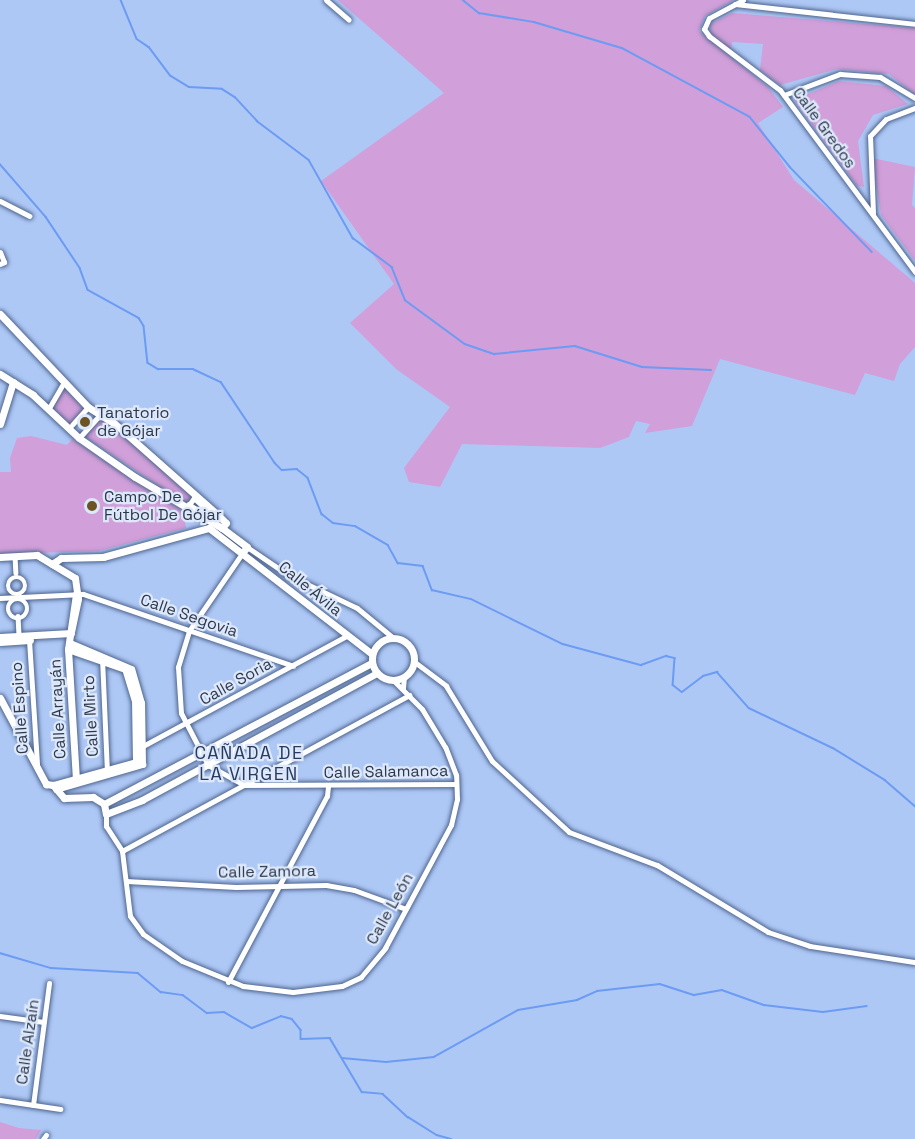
<!DOCTYPE html>
<html>
<head>
<meta charset="utf-8">
<style>
	body { margin:0 }
	#map { position:relative; width:915px; height:1139px; overflow:hidden; background:#aec8f6; font-family:"Space Grotesk",sans-serif }
	div>[style] { position:absolute }
	[style*='--x'] { left:calc(var(--x)*1px); top:calc(var(--y)*1px); width:calc(var(--w)*1px); rotate:calc(var(--a)*1deg) }
	.green>* { inset:0; background:#d19fd9 }
	.stream>* { height:1.5px; margin:-0.75px; padding:0 0.75px; transform-origin:0.75px; border-radius:0.75px; background:#6c9bf3 }
	.roads { filter:drop-shadow(0 0 2px #4e658e) drop-shadow(0 0 2px #4e658e) }
	.pedestrian>* { height:4.5px; margin:-2.25px; padding:0 2.25px; transform-origin:2.25px; border-radius:2.25px; background:#fff }
	.pedestrian>.ring { margin:-2.25px; padding:0; box-sizing:content-box; background:none; border:4.5px solid #fff; border-radius:50% }
	.minor>* { height:5px; margin:-2.5px; padding:0 2.5px; transform-origin:2.5px; border-radius:2.5px; background:#fff }
	.tertiary>* { height:7px; margin:-3.5px; padding:0 3.5px; transform-origin:3.5px; border-radius:3.5px; background:#fff }
	.tertiary>.ring { margin:-3.5px; padding:0; box-sizing:content-box; background:none; border:7px solid #fff; border-radius:50% }
	.dots>* { width:16px; height:16px; translate:-50% -50%; box-sizing:border-box; border:3px solid #dde8fb; border-radius:50% }
	span { translate:-50% -50%; white-space:nowrap; text-align:center; line-height:1.15; -webkit-text-stroke:4.5px #dde8fb; paint-order:stroke }
	.street-label { font-size:16px; color:#2e384b }
	.poi-label { font-size:16px; color:#2e384b }
	.left { translate:0 -50%; text-align:left }
	.neighbourhood-label { font-size:18px; color:#273b61; letter-spacing:1.5px }
</style>
</head>
<body>
<div id="map">
	<div class="green">
		<i style="clip-path:polygon(338px 0,734px 0,705px 16px,699px 31px,768px 87px,783px 107px,758px 123px,794px 180px,915px 283px,915px 347px,900px 364px,894px 381px,865px 373px,855px 395px,720px 359px,692px 426px,645px 433px,650px 424px,636px 421px,629px 437px,600px 448px,462px 444px,440px 487px,409px 482px,404px 468px,450px 407px,396px 369px,350px 323px,394px 284px,321px 181px,444px 93px)"></i>
		<i style="clip-path:polygon(732px 13px,915px 28px,915px 95px,889px 74px,837px 69px,780px 85px,760px 70px,763px 44px,732px 42px,731px 51px,711px 34px,710px 24px)"></i>
		<i style="clip-path:polygon(839px 81px,886px 86px,908px 104px,873px 115px,858px 141px,864px 187px,857px 186px,794px 100px)"></i>
		<i style="clip-path:polygon(872px 158px,915px 167px,912px 205px,915px 208px,915px 261px,881px 215px)"></i>
		<i style="clip-path:polygon(63px 386px,86px 411px,72px 426px,50px 407px)"></i>
		<i style="clip-path:polygon(100px 419px,111px 424px,194px 497px,187px 505px,84px 436px)"></i>
		<i style="clip-path:polygon(31px 436px,67px 445px,72px 439px,183px 511px,186px 528px,99px 551px,0 554px,0 472px,11px 472px,10px 458px,17px 438px)"></i>
		<i style="clip-path:polygon(0 1122px,19px 1128px,41px 1130px,36px 1139px,0 1139px)"></i>
	</div>
	<div class="stream">
		<i style="--x:121;--y:0;--w:42;--a:67.7"></i>
		<i style="--x:137;--y:39;--w:14;--a:34"></i>
		<i style="--x:149;--y:47;--w:36;--a:53"></i>
		<i style="--x:171;--y:76;--w:21;--a:31"></i>
		<i style="--x:189;--y:87;--w:33;--a:3"></i>
		<i style="--x:222;--y:89;--w:15;--a:32"></i>
		<i style="--x:235;--y:97;--w:33;--a:47"></i>
		<i style="--x:257;--y:121;--w:65;--a:36.9"></i>
		<i style="--x:309;--y:160;--w:90;--a:60.6"></i>
		<i style="--x:353;--y:238;--w:49;--a:36.6"></i>
		<i style="--x:392;--y:267;--w:35;--a:68"></i>
		<i style="--x:405;--y:300;--w:74;--a:36.3"></i>
		<i style="--x:465;--y:344;--w:31;--a:19"></i>
		<i style="--x:494;--y:354;--w:81;--a:-5.6"></i>
		<i style="--x:575;--y:346;--w:70;--a:17.4"></i>
		<i style="--x:642;--y:367;--w:69;--a:2.5"></i>
		<i style="--x:463;--y:0;--w:21;--a:39"></i>
		<i style="--x:479;--y:13;--w:56;--a:9.3"></i>
		<i style="--x:534;--y:22;--w:92;--a:16.5"></i>
		<i style="--x:622;--y:48;--w:145;--a:28.3"></i>
		<i style="--x:750;--y:117;--w:64;--a:51.3"></i>
		<i style="--x:790;--y:167;--w:118;--a:46"></i>
		<i style="--x:0;--y:164;--w:70;--a:49"></i>
		<i style="--x:46;--y:217;--w:61;--a:56.3"></i>
		<i style="--x:80;--y:268;--w:23;--a:70"></i>
		<i style="--x:88;--y:290;--w:58;--a:28.8"></i>
		<i style="--x:139;--y:318;--w:9;--a:58"></i>
		<i style="--x:144;--y:326;--w:37;--a:84"></i>
		<i style="--x:148;--y:363;--w:12;--a:31"></i>
		<i style="--x:158;--y:369;--w:35;--a:0"></i>
		<i style="--x:193;--y:369;--w:31;--a:25"></i>
		<i style="--x:221;--y:382;--w:97;--a:56.3"></i>
		<i style="--x:275;--y:463;--w:10;--a:45"></i>
		<i style="--x:282;--y:470;--w:15;--a:-4"></i>
		<i style="--x:297;--y:469;--w:14;--a:39"></i>
		<i style="--x:308;--y:478;--w:39;--a:69"></i>
		<i style="--x:322;--y:514;--w:14;--a:39"></i>
		<i style="--x:333;--y:523;--w:22;--a:8"></i>
		<i style="--x:355;--y:526;--w:38;--a:30"></i>
		<i style="--x:388;--y:545;--w:21;--a:61"></i>
		<i style="--x:398;--y:563;--w:25;--a:7"></i>
		<i style="--x:423;--y:566;--w:26;--a:69"></i>
		<i style="--x:432;--y:590;--w:40;--a:13"></i>
		<i style="--x:471;--y:599;--w:102;--a:26.1"></i>
		<i style="--x:563;--y:644;--w:81;--a:15.1"></i>
		<i style="--x:641;--y:665;--w:27;--a:-20"></i>
		<i style="--x:666;--y:656;--w:9;--a:13"></i>
		<i style="--x:675;--y:658;--w:27;--a:94"></i>
		<i style="--x:673;--y:685;--w:11;--a:38"></i>
		<i style="--x:682;--y:692;--w:26;--a:-37"></i>
		<i style="--x:703;--y:676;--w:15;--a:-16"></i>
		<i style="--x:717;--y:672;--w:48;--a:48.4"></i>
		<i style="--x:749;--y:708;--w:93;--a:25.5"></i>
		<i style="--x:833;--y:748;--w:61;--a:31.6"></i>
		<i style="--x:885;--y:780;--w:40;--a:41"></i>
		<i style="--x:0;--y:953;--w:53;--a:16.4"></i>
		<i style="--x:51;--y:968;--w:87;--a:3.3"></i>
		<i style="--x:138;--y:973;--w:30;--a:40"></i>
		<i style="--x:161;--y:992;--w:22;--a:8"></i>
		<i style="--x:183;--y:995;--w:30;--a:37"></i>
		<i style="--x:207;--y:1013;--w:17;--a:-3"></i>
		<i style="--x:224;--y:1012;--w:32;--a:30"></i>
		<i style="--x:252;--y:1028;--w:31;--a:-22"></i>
		<i style="--x:281;--y:1016;--w:11;--a:15"></i>
		<i style="--x:292;--y:1019;--w:14;--a:51"></i>
		<i style="--x:301;--y:1030;--w:9;--a:90"></i>
		<i style="--x:301;--y:1039;--w:29;--a:-2"></i>
		<i style="--x:330;--y:1038;--w:63;--a:59.3"></i>
		<i style="--x:362;--y:1092;--w:21;--a:5"></i>
		<i style="--x:383;--y:1094;--w:34;--a:43"></i>
		<i style="--x:408;--y:1117;--w:34;--a:32"></i>
		<i style="--x:437;--y:1135;--w:15;--a:16"></i>
		<i style="--x:342;--y:1058;--w:44;--a:5.2"></i>
		<i style="--x:386;--y:1062;--w:48;--a:-5.9"></i>
		<i style="--x:434;--y:1057;--w:96;--a:-29.2"></i>
		<i style="--x:518;--y:1010;--w:60;--a:-9.6"></i>
		<i style="--x:577;--y:1000;--w:22;--a:-24"></i>
		<i style="--x:597;--y:991;--w:63;--a:-6.3"></i>
		<i style="--x:660;--y:984;--w:36;--a:18"></i>
		<i style="--x:694;--y:995;--w:28;--a:-10"></i>
		<i style="--x:722;--y:990;--w:45;--a:19.7"></i>
		<i style="--x:764;--y:1005;--w:59;--a:6.8"></i>
		<i style="--x:823;--y:1012;--w:44;--a:-7.8"></i>
	</div>
	<div class="roads">
		<div class="pedestrian">
			<i style="--x:48;--y:410;--w:32;--a:-60"></i>
			<i style="--x:72;--y:425;--w:24;--a:-48"></i>
			<i style="--x:194;--y:498;--w:25;--a:42"></i>
			<i style="--x:213;--y:515;--w:4;--a:135"></i>
			<i style="--x:210;--y:518;--w:25;--a:-148"></i>
			<i style="--x:189;--y:505;--w:9;--a:-54"></i>
			<i style="--x:15;--y:556;--w:17;--a:87"></i>
			<i class="ring" style="left:8px;top:577px;width:13.5px;height:13.5px"></i>
			<i class="ring" style="left:8px;top:599px;width:15.5px;height:15.5px"></i>
			<i style="--x:18;--y:616;--w:20;--a:87"></i>
		</div>
		<div class="minor">
			<i style="--x:326;--y:0;--w:30;--a:41"></i>
			<i style="--x:743;--y:0;--w:38;--a:152"></i>
			<i style="--x:709;--y:18;--w:12;--a:114"></i>
			<i style="--x:704;--y:29;--w:9;--a:54"></i>
			<i style="--x:709;--y:36;--w:89;--a:37.3"></i>
			<i style="--x:780;--y:90;--w:227;--a:53.4"></i>
			<i style="--x:735;--y:4;--w:181;--a:6.3"></i>
			<i style="--x:784;--y:95;--w:60;--a:-20.6"></i>
			<i style="--x:840;--y:74;--w:40;--a:4.3"></i>
			<i style="--x:880;--y:77;--w:41;--a:31"></i>
			<i style="--x:0;--y:201;--w:33;--a:27"></i>
			<i style="--x:873;--y:213;--w:77;--a:-92.2"></i>
			<i style="--x:870;--y:136;--w:23;--a:-47"></i>
			<i style="--x:886;--y:119;--w:31;--a:-21"></i>
			<i style="--x:0;--y:252;--w:11;--a:68"></i>
			<i style="--x:4;--y:262;--w:4;--a:153"></i>
			<i style="--x:79;--y:438;--w:31;--a:-48"></i>
			<i style="--x:247;--y:547;--w:50;--a:34.3"></i>
			<i style="--x:288;--y:575;--w:76;--a:25.6"></i>
			<i style="--x:357;--y:608;--w:44;--a:39.5"></i>
			<i style="--x:243;--y:552;--w:96;--a:124.4"></i>
			<i style="--x:189;--y:631;--w:38;--a:107"></i>
			<i style="--x:178;--y:667;--w:46;--a:86.3"></i>
			<i style="--x:181;--y:713;--w:59;--a:62.6"></i>
			<i style="--x:208;--y:765;--w:41;--a:29.1"></i>
			<i style="--x:244;--y:785;--w:212;--a:-0.3"></i>
			<i style="--x:0;--y:598;--w:83;--a:-2.8"></i>
			<i style="--x:83;--y:594;--w:222;--a:18.9"></i>
			<i style="--x:29;--y:640;--w:124;--a:86.3"></i>
			<i style="--x:102;--y:658;--w:114;--a:87.5"></i>
			<i style="--x:416;--y:663;--w:38;--a:37"></i>
			<i style="--x:446;--y:686;--w:88;--a:58.5"></i>
			<i style="--x:492;--y:761;--w:105;--a:42.7"></i>
			<i style="--x:569;--y:832;--w:94;--a:20.6"></i>
			<i style="--x:657;--y:865;--w:130;--a:31.1"></i>
			<i style="--x:768;--y:932;--w:44;--a:18.4"></i>
			<i style="--x:810;--y:946;--w:106;--a:8.7"></i>
			<i style="--x:403;--y:688;--w:11;--a:-85"></i>
			<i style="--x:141;--y:747;--w:235;--a:-28.4"></i>
			<i style="--x:106;--y:814;--w:12;--a:90"></i>
			<i style="--x:106;--y:826;--w:30;--a:57"></i>
			<i style="--x:122;--y:851;--w:65;--a:83"></i>
			<i style="--x:130;--y:916;--w:22;--a:54"></i>
			<i style="--x:143;--y:934;--w:47;--a:34.7"></i>
			<i style="--x:182;--y:961;--w:66;--a:22.3"></i>
			<i style="--x:243;--y:986;--w:50;--a:6.8"></i>
			<i style="--x:293;--y:992;--w:49;--a:-7"></i>
			<i style="--x:342;--y:986;--w:21;--a:-25"></i>
			<i style="--x:361;--y:977;--w:38;--a:-50"></i>
			<i style="--x:385;--y:948;--w:140;--a:-61.8"></i>
			<i style="--x:451;--y:825;--w:27;--a:-77"></i>
			<i style="--x:457;--y:799;--w:24;--a:-92"></i>
			<i style="--x:456;--y:775;--w:30;--a:-111"></i>
			<i style="--x:445;--y:747;--w:44;--a:-121.2"></i>
			<i style="--x:422;--y:709;--w:41;--a:-135"></i>
			<i style="--x:122;--y:851;--w:327;--a:-28.5"></i>
			<i style="--x:126;--y:881;--w:110;--a:3.1"></i>
			<i style="--x:236;--y:887;--w:90;--a:-1.3"></i>
			<i style="--x:326;--y:885;--w:28;--a:10"></i>
			<i style="--x:354;--y:890;--w:55;--a:20.1"></i>
			<i style="--x:228;--y:982;--w:211;--a:-62"></i>
			<i style="--x:327;--y:796;--w:10;--a:-84"></i>
			<i style="--x:0;--y:1016;--w:44;--a:7.8"></i>
			<i style="--x:0;--y:1100;--w:61;--a:8.5"></i>
			<i style="--x:33;--y:1105;--w:123;--a:-82.5"></i>
			<i style="--x:43;--y:1139;--w:5;--a:-53"></i>
		</div>
		<div class="tertiary">
			<i style="--x:0;--y:314;--w:128;--a:46.6"></i>
			<i style="--x:88;--y:407;--w:31;--a:32"></i>
			<i style="--x:114;--y:423;--w:139;--a:41.5"></i>
			<i style="--x:218;--y:515;--w:11;--a:45"></i>
			<i style="--x:226;--y:523;--w:6;--a:129"></i>
			<i style="--x:0;--y:374;--w:39;--a:32"></i>
			<i style="--x:33;--y:395;--w:63;--a:43.1"></i>
			<i style="--x:79;--y:438;--w:68;--a:34.9"></i>
			<i style="--x:135;--y:477;--w:101;--a:30.4"></i>
			<i style="--x:222;--y:528;--w:31;--a:37"></i>
			<i style="--x:247;--y:547;--w:6;--a:129"></i>
			<i style="--x:0;--y:424;--w:44;--a:-72.8"></i>
			<i style="--x:209;--y:528;--w:206;--a:37.7"></i>
			<i style="--x:0;--y:557;--w:37;--a:-3"></i>
			<i style="--x:37;--y:555;--w:44;--a:31.2"></i>
			<i style="--x:75;--y:578;--w:21;--a:82"></i>
			<i style="--x:78;--y:599;--w:35;--a:102"></i>
			<i style="--x:52;--y:564;--w:11;--a:-34"></i>
			<i style="--x:61;--y:558;--w:42;--a:-1.4"></i>
			<i style="--x:103;--y:557;--w:110;--a:-15.3"></i>
			<i style="--x:76;--y:594;--w:56;--a:98.3"></i>
			<i style="--x:68;--y:649;--w:130;--a:86.5"></i>
			<i style="--x:0;--y:637;--w:71;--a:-3.2"></i>
			<i class="ring" style="left:372px;top:638px;width:35px;height:35px"></i>
			<i style="--x:0;--y:642;--w:30;--a:-4"></i>
			<i style="--x:0;--y:698;--w:98;--a:61.9"></i>
			<i style="--x:46;--y:784;--w:7;--a:8"></i>
			<i style="--x:53;--y:785;--w:17;--a:50"></i>
			<i style="--x:64;--y:798;--w:29;--a:-2"></i>
			<i style="--x:93;--y:797;--w:13;--a:32"></i>
			<i style="--x:104;--y:804;--w:10;--a:79"></i>
			<i style="--x:106;--y:814;--w:39;--a:-21"></i>
			<i style="--x:142;--y:800;--w:267;--a:-28.4"></i>
			<i style="--x:53;--y:785;--w:86;--a:-15.5"></i>
			<i style="--x:136;--y:762;--w:61;--a:-90.9"></i>
			<i style="--x:135;--y:701;--w:34;--a:-107"></i>
			<i style="--x:125;--y:669;--w:60;--a:-160.7"></i>
			<i style="--x:56;--y:789;--w:90;--a:-16.2"></i>
			<i style="--x:142;--y:764;--w:61;--a:-90.9"></i>
			<i style="--x:141;--y:703;--w:35;--a:-106"></i>
			<i style="--x:131;--y:669;--w:66;--a:-156.9"></i>
			<i style="--x:104;--y:804;--w:302;--a:-27.8"></i>
		</div>
	</div>
	<div class="dots">
		<i style="left:85px;top:422px;background:#6b5323"></i>
		<i style="left:92px;top:506px;background:#6b5323"></i>
	</div>
	<div class="street-label">
		<span style="left:824px;top:128px;rotate:54deg">Calle Gredos</span>
		<span style="left:310px;top:589px;rotate:39deg">Calle Ávila</span>
		<span style="left:189px;top:616px;rotate:19deg">Calle Segovia</span>
		<span style="left:236px;top:682px;rotate:-29deg">Calle Soria</span>
		<span style="left:20px;top:708px;rotate:-94deg">Calle Espino</span>
		<span style="left:58px;top:709px;rotate:-93deg">Calle Arrayán</span>
		<span style="left:91px;top:716px;rotate:-93deg">Calle Mirto</span>
		<span style="left:386px;top:772px;rotate:-1deg">Calle Salamanca</span>
		<span style="left:267px;top:872px;rotate:-1deg">Calle Zamora</span>
		<span style="left:390px;top:909px;rotate:-61deg">Calle León</span>
		<span style="left:28px;top:1042px;rotate:-82deg">Calle Alzaín</span>
	</div>
	<div class="poi-label">
		<span class="left" style="left:97px;top:422px">Tanatorio<br>de Gójar</span>
		<span class="left" style="left:104px;top:506px">Campo De<br>Fútbol De Gójar</span>
	</div>
	<div class="neighbourhood-label">
		<span style="left:249px;top:764px">CAÑADA DE<br>LA VIRGEN</span>
	</div>
</div>
</body>
</html>
